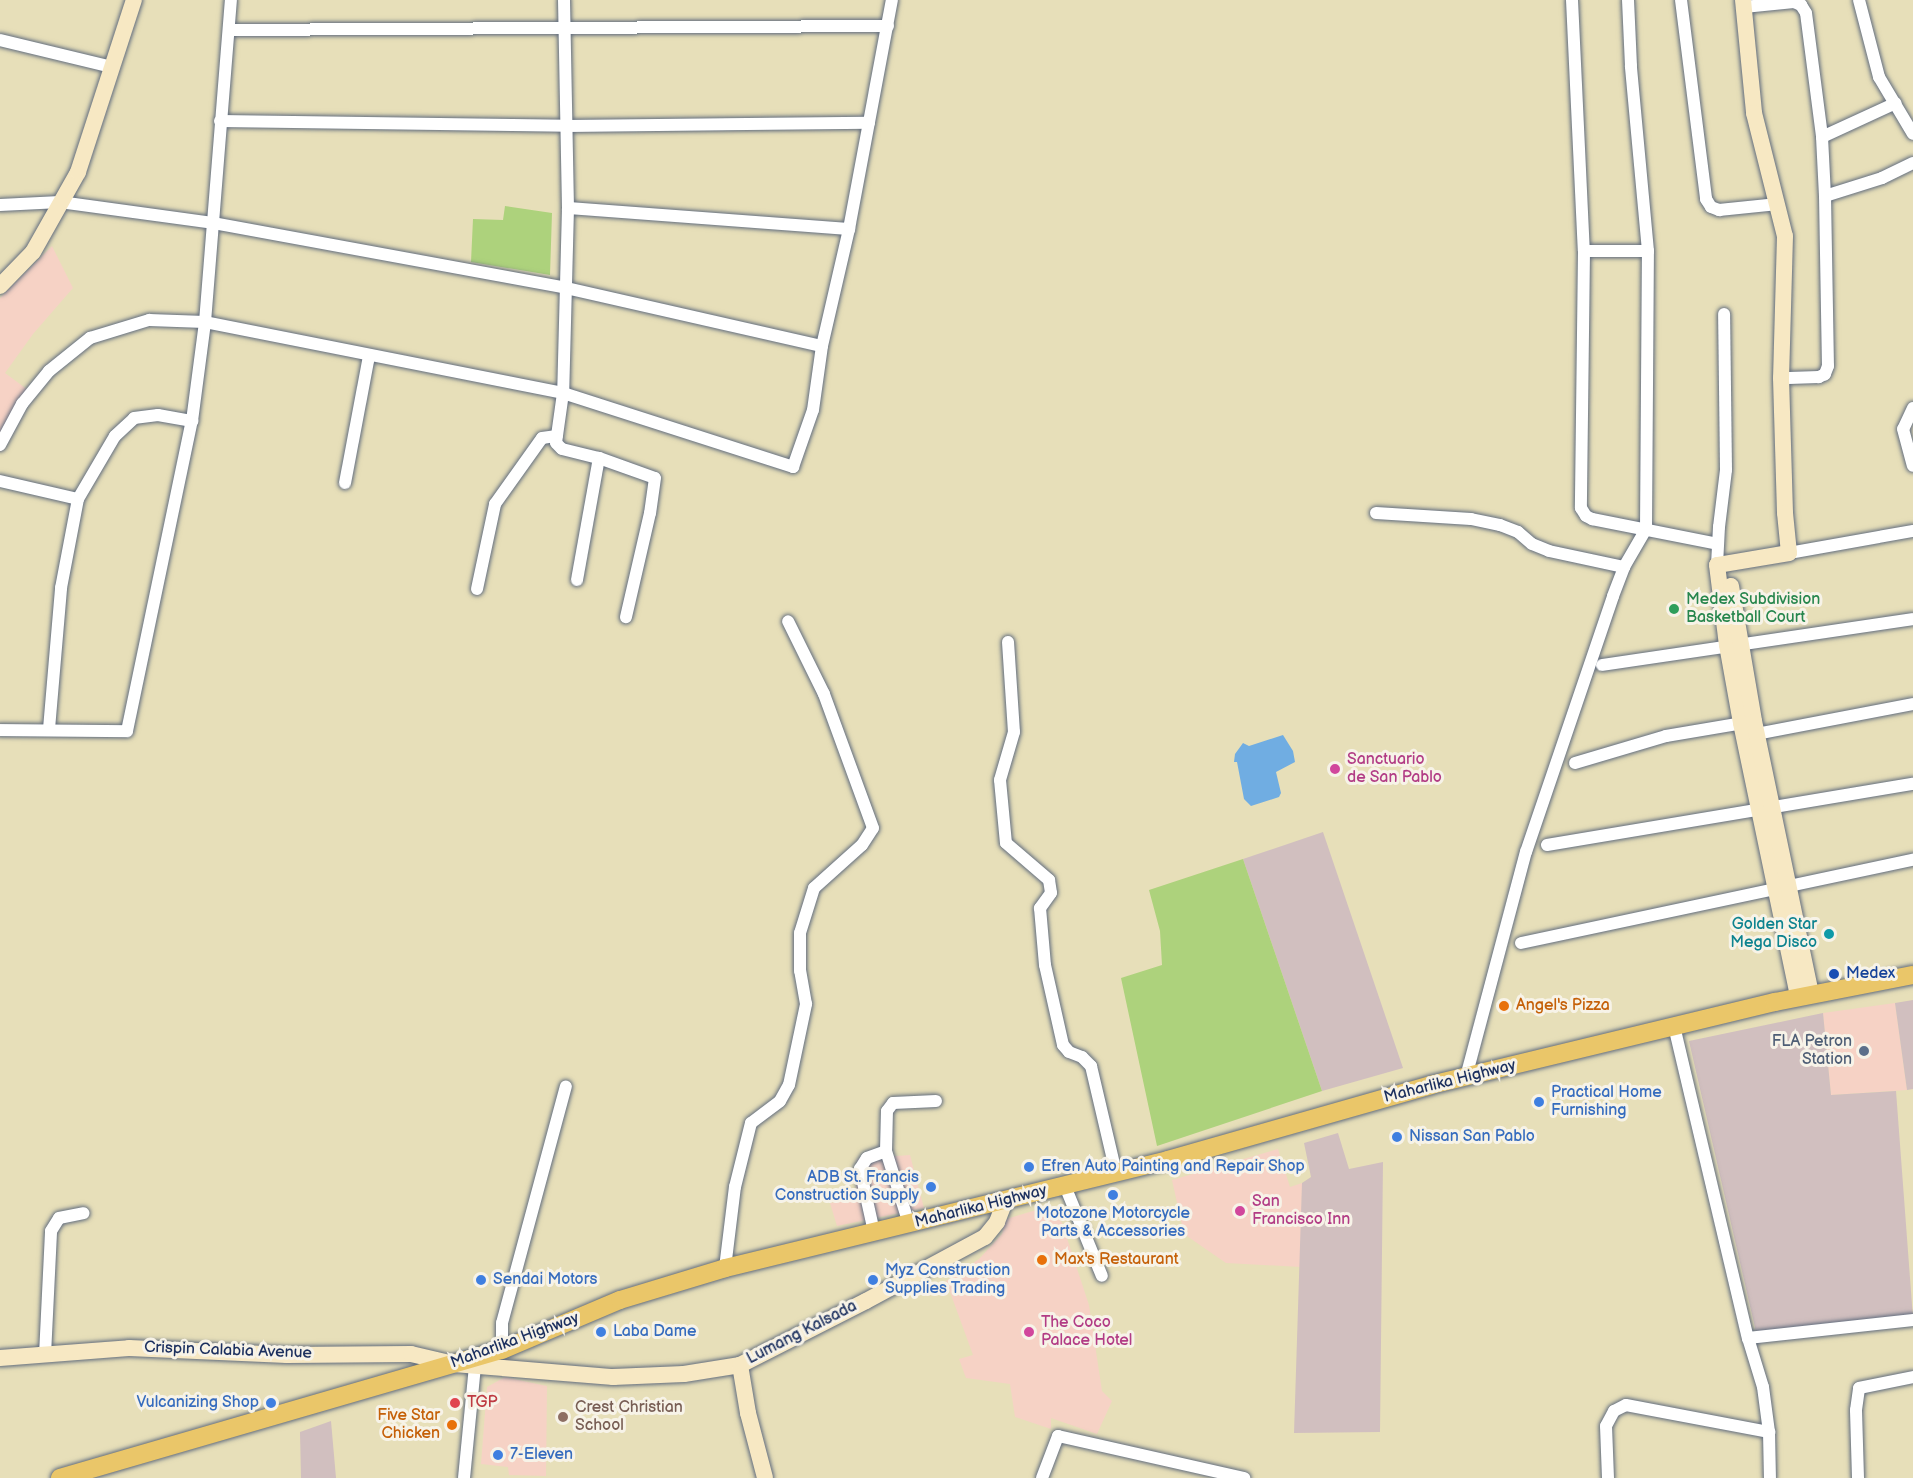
<!DOCTYPE html>
<html>
<head>
<meta charset="utf-8">
<style>
	body { margin:0 }
	#map { position:relative; width:1913px; height:1478px; overflow:hidden; background:#e7dfb9; font-family:"Balsamiq Sans",sans-serif }
	div>[style] { position:absolute }
	[style*='--x'] { left:calc(var(--x)*1px); top:calc(var(--y)*1px); width:calc(var(--w)*1px); rotate:calc(var(--a)*1deg) }
	.built>* { inset:0; background:#f6d2c5 }
	.industrial>* { inset:0; background:#d1bfbf }
	.green>* { inset:0; background:#add27c }
	.water>* { inset:0; background:#70ade2 }
	.roads { filter:drop-shadow(0 0 2px #626d7e) drop-shadow(0 0 2px #626d7e) }
	.street>* { height:12px; margin:-6px; padding:0 6px; transform-origin:6px; border-radius:6px; background:#fff }
	.secondary>* { height:16px; margin:-8px; padding:0 8px; transform-origin:8px; border-radius:8px; background:#f7e8c3 }
	.primary>* { height:18px; margin:-9px; padding:0 9px; transform-origin:9px; border-radius:9px; background:#eac669 }
	.dots>* { width:16px; height:16px; translate:-50% -50%; box-sizing:border-box; border:3px solid #f7f3e8; border-radius:50% }
	span { translate:-50% -50%; white-space:nowrap; text-align:center; line-height:1.15; -webkit-text-stroke:6px #f7f3e8; paint-order:stroke }
	.leisure-label { font-size:16px; color:#27864d }
	.left { translate:0 -50%; text-align:left }
	.hotel-label { font-size:16px; color:#b23c85 }
	.culture-label { font-size:16px; color:#0d838f }
	.right { translate:-100% -50%; text-align:right }
	.transit-label { font-size:16px; color:#164399 }
	.food-label { font-size:16px; color:#c56008 }
	.service-label { font-size:16px; color:#4e5e75 }
	.street-label { font-size:16px; color:#1b2f5e }
	.shop-label { font-size:16px; color:#366cbe }
	.health-label { font-size:16px; color:#be3a42 }
	.education-label { font-size:16px; color:#785e54 }
</style>
</head>
<body>
<div id="map">
	<div class="built">
		<i style="clip-path:polygon(52px 246px,73px 288px,33px 334px,5px 373px,28px 390px,0 441px,0 298px)"></i>
		<i style="clip-path:polygon(1895px 1003px,1907px 1090px,1831px 1095px,1823px 1013px)"></i>
		<i style="clip-path:polygon(1278px 1149px,1290px 1187px,1302px 1183px,1301px 1267px,1226px 1263px,1184px 1234px,1172px 1180px)"></i>
		<i style="clip-path:polygon(910px 1155px,924px 1208px,837px 1226px,830px 1203px,856px 1199px,857px 1159px)"></i>
		<i style="clip-path:polygon(1050px 1206px,1062px 1223px,1089px 1305px,1102px 1391px,1112px 1401px,1097px 1434px,1051px 1418px,1051px 1429px,1015px 1417px,1010px 1384px,966px 1378px,959px 1359px,973px 1355px,946px 1281px,979px 1259px,1002px 1234px,1006px 1219px)"></i>
		<i style="clip-path:polygon(505px 1377px,547px 1386px,546px 1476px,509px 1475px,508px 1467px,481px 1464px,487px 1387px)"></i>
	</div>
	<div class="industrial">
		<i style="clip-path:polygon(1323px 832px,1403px 1068px,1322px 1091px,1243px 859px)"></i>
		<i style="clip-path:polygon(1913px 1000px,1913px 1089px,1907px 1090px,1895px 1003px)"></i>
		<i style="clip-path:polygon(1823px 1013px,1831px 1095px,1896px 1091px,1913px 1318px,1756px 1332px,1689px 1041px)"></i>
		<i style="clip-path:polygon(1338px 1133px,1349px 1169px,1383px 1162px,1380px 1432px,1294px 1433px,1302px 1183px,1311px 1177px,1304px 1143px)"></i>
		<i style="clip-path:polygon(331px 1421px,336px 1478px,301px 1478px,300px 1432px)"></i>
	</div>
	<div class="green">
		<i style="clip-path:polygon(505px 206px,552px 213px,550px 275px,471px 262px,473px 219px,503px 220px)"></i>
		<i style="clip-path:polygon(1243px 859px,1322px 1091px,1157px 1146px,1121px 978px,1162px 965px,1160px 931px,1149px 890px)"></i>
	</div>
	<div class="water">
		<i style="clip-path:polygon(1283px 735px,1293px 751px,1295px 762px,1276px 772px,1281px 793px,1279px 797px,1251px 806px,1244px 799px,1237px 762px,1234px 762px,1235px 754px,1243px 743px,1249px 746px)"></i>
	</div>
	<div class="roads">
		<div class="street">
			<i style="--x:564;--y:0;--w:208;--a:88.9"></i>
			<i style="--x:568;--y:208;--w:185;--a:91.5"></i>
			<i style="--x:563;--y:393;--w:50;--a:98"></i>
			<i style="--x:556;--y:443;--w:8;--a:45"></i>
			<i style="--x:562;--y:449;--w:38;--a:14"></i>
			<i style="--x:599;--y:458;--w:59;--a:19.7"></i>
			<i style="--x:655;--y:478;--w:35;--a:98"></i>
			<i style="--x:650;--y:513;--w:107;--a:103"></i>
			<i style="--x:1572;--y:0;--w:251;--a:87.3"></i>
			<i style="--x:1584;--y:251;--w:257;--a:90.7"></i>
			<i style="--x:1581;--y:508;--w:9;--a:58"></i>
			<i style="--x:1586;--y:516;--w:7;--a:27"></i>
			<i style="--x:1592;--y:519;--w:128;--a:11.2"></i>
			<i style="--x:1681;--y:0;--w:201;--a:82.8"></i>
			<i style="--x:1706;--y:199;--w:9;--a:58"></i>
			<i style="--x:1711;--y:207;--w:9;--a:21"></i>
			<i style="--x:1719;--y:210;--w:59;--a:-5.8"></i>
			<i style="--x:1859;--y:0;--w:80;--a:75.4"></i>
			<i style="--x:1879;--y:77;--w:66;--a:59.2"></i>
			<i style="--x:1744;--y:7;--w:50;--a:-5.7"></i>
			<i style="--x:1794;--y:2;--w:8;--a:23"></i>
			<i style="--x:1801;--y:5;--w:9;--a:58"></i>
			<i style="--x:1806;--y:13;--w:125;--a:82.6"></i>
			<i style="--x:1822;--y:137;--w:59;--a:87.1"></i>
			<i style="--x:1825;--y:196;--w:170;--a:89"></i>
			<i style="--x:1828;--y:366;--w:9;--a:111"></i>
			<i style="--x:1825;--y:374;--w:7;--a:153"></i>
			<i style="--x:1819;--y:377;--w:38;--a:178"></i>
			<i style="--x:229;--y:30;--w:659;--a:-0.35"></i>
			<i style="--x:0;--y:40;--w:115;--a:13.6"></i>
			<i style="--x:220;--y:121;--w:347;--a:0.8"></i>
			<i style="--x:567;--y:126;--w:302;--a:-0.6"></i>
			<i style="--x:1822;--y:137;--w:81;--a:-24.7"></i>
			<i style="--x:1825;--y:196;--w:60;--a:-17.5"></i>
			<i style="--x:1882;--y:178;--w:34;--a:-26"></i>
			<i style="--x:0;--y:205;--w:60;--a:-2.9"></i>
			<i style="--x:60;--y:202;--w:154;--a:7.8"></i>
			<i style="--x:213;--y:223;--w:359;--a:10.4"></i>
			<i style="--x:566;--y:288;--w:262;--a:12.8"></i>
			<i style="--x:568;--y:208;--w:282;--a:4.3"></i>
			<i style="--x:1584;--y:251;--w:64;--a:0"></i>
			<i style="--x:1913;--y:408;--w:23;--a:115"></i>
			<i style="--x:1903;--y:429;--w:38;--a:75"></i>
			<i style="--x:0;--y:445;--w:47;--a:-61.8"></i>
			<i style="--x:22;--y:404;--w:43;--a:-50.7"></i>
			<i style="--x:49;--y:371;--w:53;--a:-38.8"></i>
			<i style="--x:90;--y:338;--w:62;--a:-17"></i>
			<i style="--x:149;--y:320;--w:56;--a:2"></i>
			<i style="--x:205;--y:322;--w:365;--a:11.2"></i>
			<i style="--x:563;--y:393;--w:242;--a:17.8"></i>
			<i style="--x:793;--y:467;--w:60;--a:-70.7"></i>
			<i style="--x:813;--y:410;--w:65;--a:-82"></i>
			<i style="--x:822;--y:346;--w:120;--a:-77"></i>
			<i style="--x:849;--y:229;--w:233;--a:-79.4"></i>
			<i style="--x:0;--y:481;--w:80;--a:13"></i>
			<i style="--x:345;--y:483;--w:129;--a:-79.3"></i>
			<i style="--x:1376;--y:513;--w:95;--a:3.6"></i>
			<i style="--x:1471;--y:519;--w:30;--a:12"></i>
			<i style="--x:1500;--y:525;--w:19;--a:21"></i>
			<i style="--x:1518;--y:532;--w:18;--a:41"></i>
			<i style="--x:1532;--y:544;--w:18;--a:22"></i>
			<i style="--x:1549;--y:551;--w:77;--a:12"></i>
			<i style="--x:1789;--y:553;--w:126;--a:-10.1"></i>
			<i style="--x:1717;--y:565;--w:38;--a:-87"></i>
			<i style="--x:1719;--y:527;--w:57;--a:-83"></i>
			<i style="--x:1726;--y:470;--w:156;--a:-90.7"></i>
			<i style="--x:577;--y:580;--w:124;--a:-79.8"></i>
			<i style="--x:477;--y:589;--w:87;--a:-78"></i>
			<i style="--x:495;--y:504;--w:81;--a:-54.5"></i>
			<i style="--x:542;--y:438;--w:15;--a:-8"></i>
			<i style="--x:1008;--y:642;--w:90;--a:86.2"></i>
			<i style="--x:1014;--y:732;--w:50;--a:106.3"></i>
			<i style="--x:1000;--y:780;--w:63;--a:84.6"></i>
			<i style="--x:1006;--y:843;--w:57;--a:40.7"></i>
			<i style="--x:1049;--y:880;--w:13;--a:81"></i>
			<i style="--x:1051;--y:893;--w:19;--a:126"></i>
			<i style="--x:1040;--y:908;--w:57;--a:85"></i>
			<i style="--x:1045;--y:965;--w:82;--a:77.3"></i>
			<i style="--x:1063;--y:1045;--w:9;--a:49"></i>
			<i style="--x:1069;--y:1052;--w:14;--a:21"></i>
			<i style="--x:1082;--y:1057;--w:13;--a:45"></i>
			<i style="--x:1091;--y:1066;--w:110;--a:76.8"></i>
			<i style="--x:1602;--y:665;--w:314;--a:-8.4"></i>
			<i style="--x:49;--y:729;--w:142;--a:-85.1"></i>
			<i style="--x:61;--y:588;--w:91;--a:-79.2"></i>
			<i style="--x:78;--y:499;--w:73;--a:-59.6"></i>
			<i style="--x:115;--y:436;--w:26;--a:-43"></i>
			<i style="--x:134;--y:418;--w:24;--a:-7"></i>
			<i style="--x:158;--y:415;--w:35;--a:10"></i>
			<i style="--x:0;--y:730;--w:127;--a:0.5"></i>
			<i style="--x:127;--y:731;--w:317;--a:-78.2"></i>
			<i style="--x:192;--y:421;--w:100;--a:-82.5"></i>
			<i style="--x:205;--y:322;--w:323;--a:-85.4"></i>
			<i style="--x:1751;--y:735;--w:165;--a:-10.8"></i>
			<i style="--x:1575;--y:763;--w:95;--a:-16.5"></i>
			<i style="--x:1666;--y:736;--w:84;--a:-9.6"></i>
			<i style="--x:1547;--y:845;--w:371;--a:-9.5"></i>
			<i style="--x:1521;--y:943;--w:401;--a:-12"></i>
			<i style="--x:1674;--y:1026;--w:321;--a:76.7"></i>
			<i style="--x:1748;--y:1338;--w:166;--a:-6.2"></i>
			<i style="--x:1466;--y:1077;--w:233;--a:-75.1"></i>
			<i style="--x:1526;--y:852;--w:270;--a:-71.2"></i>
			<i style="--x:1613;--y:596;--w:31;--a:-69"></i>
			<i style="--x:1624;--y:567;--w:44;--a:-59.9"></i>
			<i style="--x:1646;--y:529;--w:278;--a:-89.6"></i>
			<i style="--x:1648;--y:251;--w:186;--a:-95.3"></i>
			<i style="--x:1631;--y:66;--w:66;--a:-92.6"></i>
			<i style="--x:886;--y:1151;--w:77;--a:72.5"></i>
			<i style="--x:1065;--y:1186;--w:97;--a:67.7"></i>
			<i style="--x:874;--y:1232;--w:65;--a:-102.5"></i>
			<i style="--x:860;--y:1169;--w:13;--a:-58"></i>
			<i style="--x:867;--y:1158;--w:20;--a:-20"></i>
			<i style="--x:886;--y:1151;--w:40;--a:-88.6"></i>
			<i style="--x:887;--y:1111;--w:10;--a:-53"></i>
			<i style="--x:893;--y:1103;--w:43;--a:-2.7"></i>
			<i style="--x:725;--y:1268;--w:82;--a:-83"></i>
			<i style="--x:735;--y:1187;--w:66;--a:-76"></i>
			<i style="--x:751;--y:1123;--w:36;--a:-37"></i>
			<i style="--x:780;--y:1101;--w:18;--a:-61"></i>
			<i style="--x:789;--y:1085;--w:83;--a:-78.1"></i>
			<i style="--x:806;--y:1004;--w:34;--a:-100"></i>
			<i style="--x:800;--y:971;--w:38;--a:-90"></i>
			<i style="--x:800;--y:933;--w:47;--a:-72.7"></i>
			<i style="--x:814;--y:888;--w:64;--a:-41.9"></i>
			<i style="--x:862;--y:845;--w:20;--a:-57"></i>
			<i style="--x:873;--y:828;--w:143;--a:-110.1"></i>
			<i style="--x:824;--y:694;--w:81;--a:-116.3"></i>
			<i style="--x:1748;--y:1338;--w:51;--a:73"></i>
			<i style="--x:1763;--y:1387;--w:45;--a:82.4"></i>
			<i style="--x:1769;--y:1432;--w:46;--a:88.8"></i>
			<i style="--x:502;--y:1350;--w:27;--a:-90"></i>
			<i style="--x:502;--y:1323;--w:245;--a:-74.9"></i>
			<i style="--x:45;--y:1355;--w:124;--a:-87.2"></i>
			<i style="--x:51;--y:1231;--w:15;--a:-58"></i>
			<i style="--x:59;--y:1218;--w:25;--a:-11"></i>
			<i style="--x:464;--y:1478;--w:113;--a:-84.4"></i>
			<i style="--x:1042;--y:1478;--w:45;--a:-69.1"></i>
			<i style="--x:1058;--y:1436;--w:191;--a:12.7"></i>
			<i style="--x:1608;--y:1478;--w:52;--a:-92.2"></i>
			<i style="--x:1606;--y:1426;--w:17;--a:-62"></i>
			<i style="--x:1614;--y:1411;--w:13;--a:-27"></i>
			<i style="--x:1626;--y:1405;--w:146;--a:10.7"></i>
			<i style="--x:1858;--y:1478;--w:68;--a:-91.7"></i>
			<i style="--x:1856;--y:1410;--w:22;--a:-82"></i>
			<i style="--x:1859;--y:1388;--w:55;--a:-11.5"></i>
		</div>
		<div class="secondary">
			<i style="--x:1743;--y:0;--w:114;--a:84.4"></i>
			<i style="--x:1754;--y:113;--w:127;--a:75.9"></i>
			<i style="--x:1785;--y:236;--w:142;--a:91.6"></i>
			<i style="--x:1781;--y:378;--w:135;--a:88.3"></i>
			<i style="--x:1785;--y:513;--w:40;--a:84.3"></i>
			<i style="--x:1789;--y:553;--w:73;--a:170.5"></i>
			<i style="--x:1717;--y:565;--w:81;--a:82.9"></i>
			<i style="--x:1727;--y:645;--w:79;--a:79.8"></i>
			<i style="--x:1741;--y:723;--w:280;--a:78.2"></i>
			<i style="--x:0;--y:286;--w:47;--a:-45.9"></i>
			<i style="--x:33;--y:252;--w:92;--a:-60.6"></i>
			<i style="--x:78;--y:172;--w:181;--a:-72"></i>
			<i style="--x:1731;--y:586;--w:137;--a:80.3"></i>
			<i style="--x:1754;--y:721;--w:279;--a:78.2"></i>
			<i style="--x:0;--y:1358;--w:129;--a:-4.4"></i>
			<i style="--x:129;--y:1348;--w:158;--a:2.5"></i>
			<i style="--x:287;--y:1355;--w:124;--a:-0.5"></i>
			<i style="--x:411;--y:1354;--w:44;--a:13.1"></i>
			<i style="--x:454;--y:1364;--w:160;--a:4.7"></i>
			<i style="--x:613;--y:1377;--w:71;--a:-2.4"></i>
			<i style="--x:684;--y:1374;--w:57;--a:-9.1"></i>
			<i style="--x:740;--y:1365;--w:141;--a:-26.9"></i>
			<i style="--x:866;--y:1301;--w:135;--a:-28.3"></i>
			<i style="--x:985;--y:1237;--w:19;--a:-51"></i>
			<i style="--x:997;--y:1222;--w:22;--a:-69"></i>
			<i style="--x:740;--y:1365;--w:49;--a:80.5"></i>
			<i style="--x:748;--y:1413;--w:67;--a:75.3"></i>
		</div>
		<div class="primary">
			<i style="--x:60;--y:1478;--w:460;--a:-16.2"></i>
			<i style="--x:502;--y:1350;--w:128;--a:-23"></i>
			<i style="--x:620;--y:1300;--w:110;--a:-16.9"></i>
			<i style="--x:725;--y:1268;--w:456;--a:-13.7"></i>
			<i style="--x:1168;--y:1160;--w:273;--a:-15.9"></i>
			<i style="--x:1431;--y:1085;--w:354;--a:-13.6"></i>
			<i style="--x:1775;--y:1002;--w:141;--a:-11.1"></i>
		</div>
	</div>
	<div class="dots">
		<i style="left:1674px;top:609px;background:#2e9e5b"></i>
		<i style="left:1335px;top:769px;background:#d1479c"></i>
		<i style="left:1829px;top:934px;background:#0f9aa8"></i>
		<i style="left:1834px;top:974px;background:#1a4fb4"></i>
		<i style="left:1504px;top:1006px;background:#e8710a"></i>
		<i style="left:1864px;top:1051px;background:#5c6f8a"></i>
		<i style="left:1539px;top:1102px;background:#3f7fe0"></i>
		<i style="left:1397px;top:1137px;background:#3f7fe0"></i>
		<i style="left:1029px;top:1167px;background:#3f7fe0"></i>
		<i style="left:931px;top:1187px;background:#3f7fe0"></i>
		<i style="left:1113px;top:1195px;background:#3f7fe0"></i>
		<i style="left:1240px;top:1211px;background:#d1479c"></i>
		<i style="left:1042px;top:1260px;background:#e8710a"></i>
		<i style="left:481px;top:1280px;background:#3f7fe0"></i>
		<i style="left:873px;top:1280px;background:#3f7fe0"></i>
		<i style="left:601px;top:1332px;background:#3f7fe0"></i>
		<i style="left:1029px;top:1332px;background:#d1479c"></i>
		<i style="left:271px;top:1403px;background:#3f7fe0"></i>
		<i style="left:455px;top:1403px;background:#e0444e"></i>
		<i style="left:563px;top:1417px;background:#8d6e63"></i>
		<i style="left:452px;top:1425px;background:#e8710a"></i>
		<i style="left:498px;top:1455px;background:#3f7fe0"></i>
	</div>
	<div class="leisure-label">
		<span class="left" style="left:1686px;top:609px">Medex Subdivision<br>Basketball Court</span>
	</div>
	<div class="hotel-label">
		<span class="left" style="left:1347px;top:769px">Sanctuario<br>de San Pablo</span>
		<span class="left" style="left:1252px;top:1211px">San<br>Francisco Inn</span>
		<span class="left" style="left:1041px;top:1332px">The Coco<br>Palace Hotel</span>
	</div>
	<div class="culture-label">
		<span class="right" style="left:1817px;top:934px">Golden Star<br>Mega Disco</span>
	</div>
	<div class="transit-label">
		<span class="left" style="left:1846px;top:974px">Medex</span>
	</div>
	<div class="food-label">
		<span class="left" style="left:1516px;top:1006px">Angel's Pizza</span>
		<span class="left" style="left:1054px;top:1260px">Max's Restaurant</span>
		<span class="right" style="left:440px;top:1425px">Five Star<br>Chicken</span>
	</div>
	<div class="service-label">
		<span class="right" style="left:1852px;top:1051px">FLA Petron<br>Station</span>
	</div>
	<div class="street-label">
		<span style="left:1450px;top:1082px;rotate:-14deg">Maharlika Highway</span>
		<span style="left:981px;top:1207px;rotate:-14deg">Maharlika Highway</span>
		<span style="left:802px;top:1333px;rotate:-27deg">Lumang Kalsada</span>
		<span style="left:515px;top:1341px;rotate:-20deg">Maharlika Highway</span>
		<span style="left:228px;top:1351px;rotate:2deg">Crispin Calabia Avenue</span>
	</div>
	<div class="shop-label">
		<span class="left" style="left:1551px;top:1102px">Practical Home<br>Furnishing</span>
		<span class="left" style="left:1409px;top:1137px">Nissan San Pablo</span>
		<span class="left" style="left:1041px;top:1167px">Efren Auto Painting and Repair Shop</span>
		<span class="right" style="left:919px;top:1187px">ADB St. Francis<br>Construction Supply</span>
		<span style="left:1113px;top:1223px">Motozone Motorcycle<br>Parts &amp; Accessories</span>
		<span class="left" style="left:885px;top:1280px">Myz Construction<br>Supplies Trading</span>
		<span class="left" style="left:493px;top:1280px">Sendai Motors</span>
		<span class="left" style="left:613px;top:1332px">Laba Dame</span>
		<span class="right" style="left:259px;top:1403px">Vulcanizing Shop</span>
		<span class="left" style="left:510px;top:1455px">7-Eleven</span>
	</div>
	<div class="health-label">
		<span class="left" style="left:467px;top:1403px">TGP</span>
	</div>
	<div class="education-label">
		<span class="left" style="left:575px;top:1417px">Crest Christian<br>School</span>
	</div>
</div>
</body>
</html>
